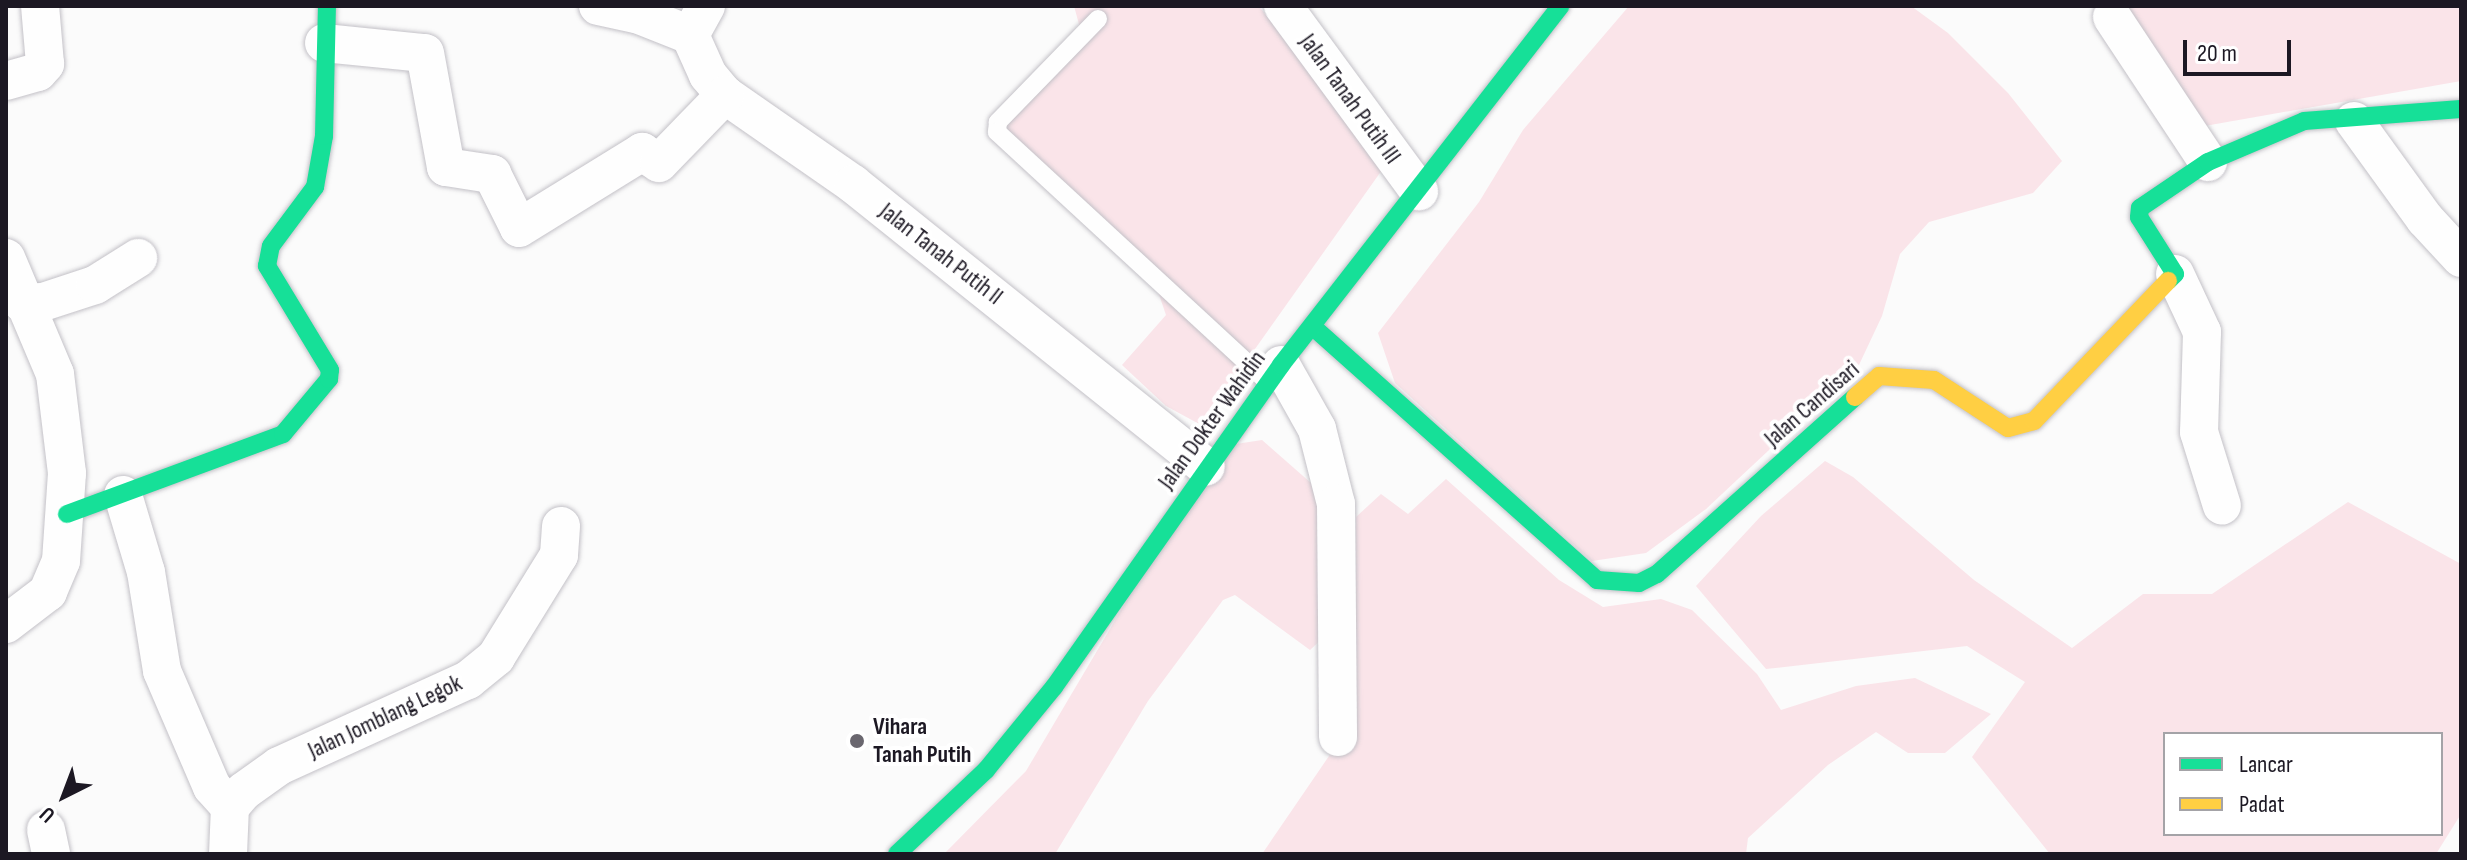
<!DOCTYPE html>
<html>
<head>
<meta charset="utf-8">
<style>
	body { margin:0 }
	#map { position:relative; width:2467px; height:860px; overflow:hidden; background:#fbfbfb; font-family:"Sofia Sans Condensed",sans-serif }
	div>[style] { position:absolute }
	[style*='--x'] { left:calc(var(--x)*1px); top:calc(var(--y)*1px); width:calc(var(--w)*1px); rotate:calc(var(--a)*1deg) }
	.green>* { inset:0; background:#fae4e9 }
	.roads { filter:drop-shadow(0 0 2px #c3c1c7) drop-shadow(0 0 2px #c3c1c7) }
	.lane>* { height:18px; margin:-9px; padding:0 9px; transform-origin:9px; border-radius:9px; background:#fefefe }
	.street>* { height:38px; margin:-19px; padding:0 19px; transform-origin:19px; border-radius:19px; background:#fefefe }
	.fast>* { height:18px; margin:-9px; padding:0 9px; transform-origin:9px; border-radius:9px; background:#16e098 }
	.slow>* { height:18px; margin:-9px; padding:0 9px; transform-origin:9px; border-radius:9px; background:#ffcf43 }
	.dots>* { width:22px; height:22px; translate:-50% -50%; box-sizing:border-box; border:4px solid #fff; border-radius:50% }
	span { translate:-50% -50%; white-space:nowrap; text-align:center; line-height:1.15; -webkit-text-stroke:8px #fff; paint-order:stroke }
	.street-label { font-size:24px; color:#1c1823 }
	.poi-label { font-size:24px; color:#1c1823; font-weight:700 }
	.left { translate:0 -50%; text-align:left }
	.frame { position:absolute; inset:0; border:8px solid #1c1823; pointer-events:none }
	.legend { position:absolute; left:2163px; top:732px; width:280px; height:104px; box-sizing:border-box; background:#fff; border:2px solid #a4a3a7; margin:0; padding:10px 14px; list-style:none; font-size:24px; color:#1c1823 }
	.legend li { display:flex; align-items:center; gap:16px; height:40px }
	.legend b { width:40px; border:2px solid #a4a3a7 }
	.north { position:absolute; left:24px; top:756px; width:80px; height:80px; -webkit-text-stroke:6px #fff; paint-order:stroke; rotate:222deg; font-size:22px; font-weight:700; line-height:32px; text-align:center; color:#1c1823 }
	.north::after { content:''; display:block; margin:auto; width:28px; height:36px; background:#1c1823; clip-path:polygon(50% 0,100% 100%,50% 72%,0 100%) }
	.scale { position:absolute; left:2183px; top:40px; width:108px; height:36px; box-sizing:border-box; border:4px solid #1c1823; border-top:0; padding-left:10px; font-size:24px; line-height:28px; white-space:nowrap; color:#1c1823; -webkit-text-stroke:6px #fff; paint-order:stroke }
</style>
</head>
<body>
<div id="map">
	<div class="green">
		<i style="clip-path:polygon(1074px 6px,1259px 6px,1382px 170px,1201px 425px,1166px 406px,1122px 365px,1166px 315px,1154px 280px,996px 126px,1080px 28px)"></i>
		<i style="clip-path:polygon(1629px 6px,1911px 6px,1948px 33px,2008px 93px,2062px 161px,2033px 193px,1929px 222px,1900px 254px,1882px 316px,1858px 367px,1706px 509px,1646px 553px,1592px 561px,1395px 383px,1378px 333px,1479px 202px,1523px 130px)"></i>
		<i style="clip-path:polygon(2125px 6px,2461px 6px,2461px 81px,2199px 127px)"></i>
		<i style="clip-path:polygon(1262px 440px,1319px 490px,1323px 638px,1310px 650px,1235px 595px,1223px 600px,1148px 701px,1055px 854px,944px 854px,1026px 771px,1133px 590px,1236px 444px)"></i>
		<i style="clip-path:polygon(evenodd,1825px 461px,1853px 477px,1974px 580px,2072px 648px,2143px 594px,2212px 594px,2348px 502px,2461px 564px,2461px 814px,2436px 854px,2050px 854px,1972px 757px,2025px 682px,1967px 646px,1766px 669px,1696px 586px,1761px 516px,1825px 461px,2441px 734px,2441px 834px,2165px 834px,2165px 734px,2441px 734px)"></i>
		<i style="clip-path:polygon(1446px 479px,1559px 580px,1603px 607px,1661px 599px,1692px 610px,1757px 674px,1781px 710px,1856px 686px,1915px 678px,1991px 714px,1945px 753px,1908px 753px,1876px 732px,1828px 765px,1748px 838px,1746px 854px,1262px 854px,1355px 718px,1356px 517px,1381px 494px,1408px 514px)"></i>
	</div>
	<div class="roads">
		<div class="lane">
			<i style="--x:1098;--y:19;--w:144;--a:134.2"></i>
			<i style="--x:998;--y:122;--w:10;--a:96"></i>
			<i style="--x:997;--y:132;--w:370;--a:42.7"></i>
		</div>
		<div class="street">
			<i style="--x:598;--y:6;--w:40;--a:12"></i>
			<i style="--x:637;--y:14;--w:57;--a:21.6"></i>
			<i style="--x:1283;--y:6;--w:230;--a:53.7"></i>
			<i style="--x:2112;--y:17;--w:174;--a:56.5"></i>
			<i style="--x:690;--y:35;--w:44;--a:65.8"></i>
			<i style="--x:708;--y:75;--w:26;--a:50"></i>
			<i style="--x:725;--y:95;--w:156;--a:34.8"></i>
			<i style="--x:853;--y:184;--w:452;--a:38.7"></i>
			<i style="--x:690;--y:35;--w:33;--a:-61"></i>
			<i style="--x:324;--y:43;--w:101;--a:5.7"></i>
			<i style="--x:425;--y:53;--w:116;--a:79.6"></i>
			<i style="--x:446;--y:167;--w:47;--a:8.7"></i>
			<i style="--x:492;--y:174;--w:60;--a:63.4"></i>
			<i style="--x:519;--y:228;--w:145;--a:-31.7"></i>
			<i style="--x:642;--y:152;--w:20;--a:33"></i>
			<i style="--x:659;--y:163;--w:95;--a:-45.9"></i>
			<i style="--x:6;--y:81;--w:33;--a:-16"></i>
			<i style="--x:38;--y:72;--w:11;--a:-49"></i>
			<i style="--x:45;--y:64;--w:58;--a:-94.9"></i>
			<i style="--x:2354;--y:121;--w:121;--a:54.1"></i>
			<i style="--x:2425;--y:219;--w:53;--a:47.3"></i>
			<i style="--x:6;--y:258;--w:126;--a:67.1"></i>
			<i style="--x:55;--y:374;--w:100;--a:83.1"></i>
			<i style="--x:67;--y:473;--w:88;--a:93.9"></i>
			<i style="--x:61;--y:561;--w:34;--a:113"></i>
			<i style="--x:48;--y:592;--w:53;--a:142.7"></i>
			<i style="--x:2175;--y:274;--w:64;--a:65"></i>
			<i style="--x:2202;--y:332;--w:100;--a:91.7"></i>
			<i style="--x:2199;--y:432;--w:77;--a:72.7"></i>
			<i style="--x:22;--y:303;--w:21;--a:-3"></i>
			<i style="--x:43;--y:302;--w:55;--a:-18.1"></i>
			<i style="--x:95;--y:285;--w:51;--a:-32.1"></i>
			<i style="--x:1281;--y:365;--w:73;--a:60.6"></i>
			<i style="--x:1317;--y:429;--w:77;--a:75.8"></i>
			<i style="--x:1336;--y:504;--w:233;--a:89.5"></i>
			<i style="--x:123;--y:495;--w:80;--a:73.4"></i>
			<i style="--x:146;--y:572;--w:100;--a:80.8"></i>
			<i style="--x:162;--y:671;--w:126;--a:66.7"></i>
			<i style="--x:212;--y:787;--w:27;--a:48"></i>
			<i style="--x:46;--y:830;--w:25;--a:78"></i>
			<i style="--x:228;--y:854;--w:47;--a:-87.6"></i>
			<i style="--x:230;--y:807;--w:21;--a:-49"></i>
			<i style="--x:244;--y:791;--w:43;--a:-35.5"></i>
			<i style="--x:279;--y:766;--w:208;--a:-24.5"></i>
			<i style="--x:468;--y:680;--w:36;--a:-39"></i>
			<i style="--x:496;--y:657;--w:120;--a:-58.3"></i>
			<i style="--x:559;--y:555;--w:29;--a:-86"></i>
		</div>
		<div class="fast">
			<i style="--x:2168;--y:281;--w:10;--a:-45"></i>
			<i style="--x:2175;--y:274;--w:67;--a:-122.3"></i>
			<i style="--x:2139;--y:217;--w:9;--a:-84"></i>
			<i style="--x:2140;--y:208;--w:82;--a:-34.1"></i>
			<i style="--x:2208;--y:162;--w:104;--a:-23.1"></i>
			<i style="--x:2304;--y:121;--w:157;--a:-4.4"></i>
			<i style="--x:1312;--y:326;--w:382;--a:41.7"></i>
			<i style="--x:1597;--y:580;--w:42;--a:4.1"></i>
			<i style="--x:1639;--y:583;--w:20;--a:-27"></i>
			<i style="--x:1657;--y:574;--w:266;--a:-41.8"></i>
			<i style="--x:67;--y:514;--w:230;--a:-20.3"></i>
			<i style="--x:283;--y:434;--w:72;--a:-50.1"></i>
			<i style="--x:329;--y:379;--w:9;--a:-84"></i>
			<i style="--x:330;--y:370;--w:122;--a:-121.2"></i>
			<i style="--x:267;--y:266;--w:20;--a:-79"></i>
			<i style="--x:271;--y:246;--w:74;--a:-53.3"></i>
			<i style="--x:315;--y:187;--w:52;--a:-80"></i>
			<i style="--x:324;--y:136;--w:130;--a:-88.7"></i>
			<i style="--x:897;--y:854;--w:122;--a:-43.3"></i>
			<i style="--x:986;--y:770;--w:107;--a:-50.7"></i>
			<i style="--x:1054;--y:687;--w:394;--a:-54.8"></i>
			<i style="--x:1281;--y:365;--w:455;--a:-52.1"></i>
		</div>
		<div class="slow">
			<i style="--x:1855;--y:397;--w:32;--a:-41"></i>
			<i style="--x:1879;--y:376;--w:55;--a:4.2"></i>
			<i style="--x:1934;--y:380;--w:88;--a:33"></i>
			<i style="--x:2008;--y:428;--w:27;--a:-15"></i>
			<i style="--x:2034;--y:421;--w:194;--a:-46.3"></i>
		</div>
	</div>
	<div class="dots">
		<i style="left:857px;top:741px;background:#6a676f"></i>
	</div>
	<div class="street-label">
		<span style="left:1350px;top:99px;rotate:54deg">Jalan Tanah Putih III</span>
		<span style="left:941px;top:254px;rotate:38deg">Jalan Tanah Putih II</span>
		<span style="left:1812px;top:404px;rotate:-41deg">Jalan Candisari</span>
		<span style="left:1212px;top:420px;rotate:-54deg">Jalan Dokter Wahidin</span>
		<span style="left:385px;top:717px;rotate:-25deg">Jalan Jomblang Legok</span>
	</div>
	<div class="poi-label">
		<span class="left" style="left:873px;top:741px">Vihara<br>Tanah Putih</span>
	</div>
	<div class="frame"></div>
	<ul class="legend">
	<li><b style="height:10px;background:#16e098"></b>Lancar</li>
	<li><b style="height:10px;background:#ffcf43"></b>Padat</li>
	</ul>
	<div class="north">U</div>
	<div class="scale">20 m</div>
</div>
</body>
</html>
